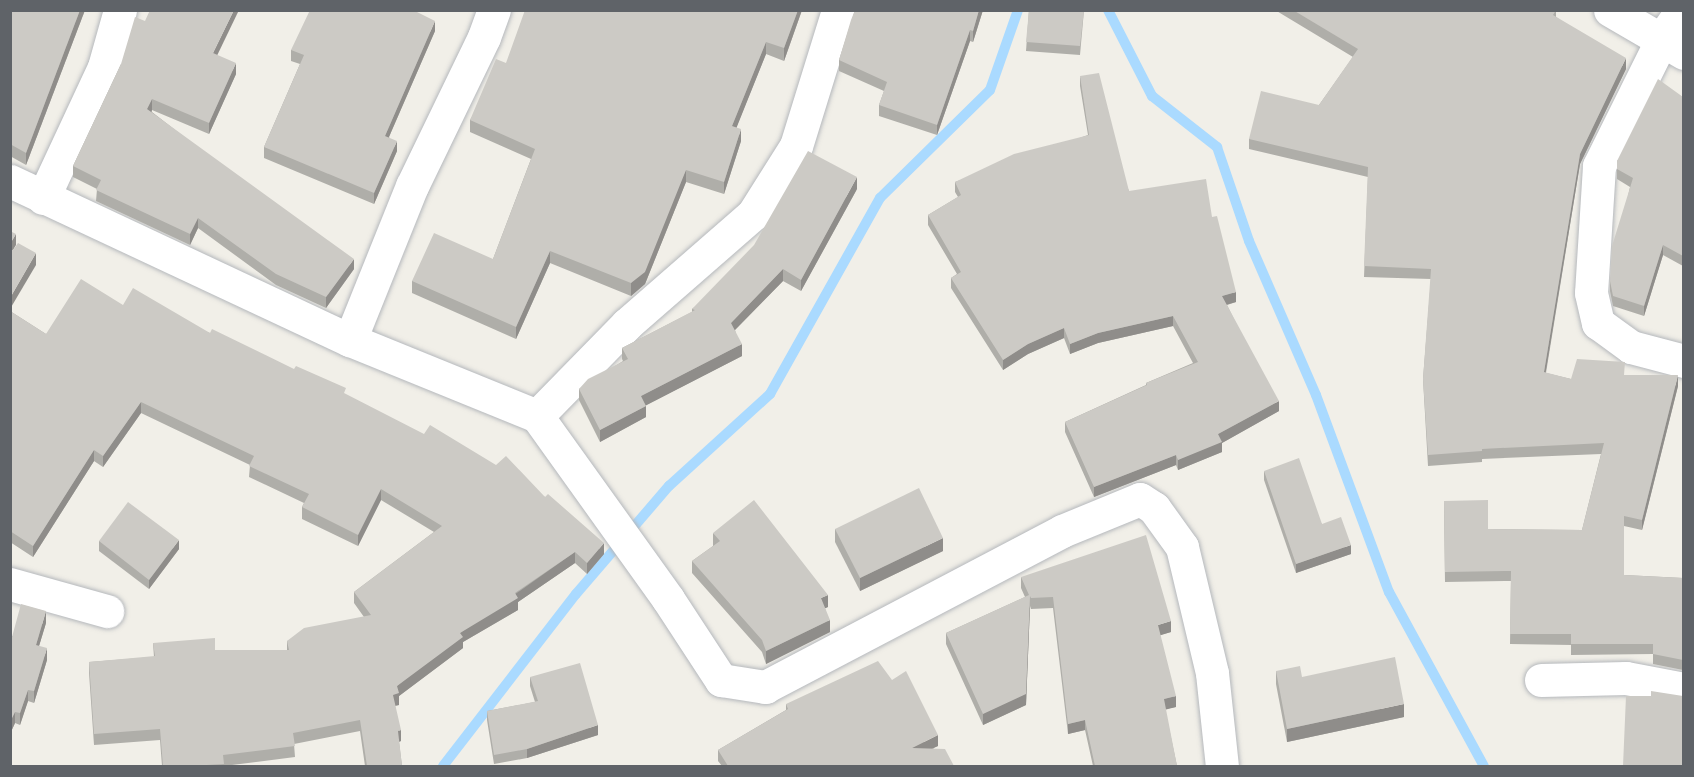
<!DOCTYPE html>
<html>
<head>
<meta charset="utf-8">
<style>
	body { margin:0 }
	#map { position:relative; width:1694px; height:777px; overflow:hidden; background:#f1efe8; font-family:Inter,sans-serif }
	div>[style] { position:absolute }
	[style*='--x'] { left:calc(var(--x)*1px); top:calc(var(--y)*1px); width:calc(var(--w)*1px); rotate:calc(var(--a)*1deg) }
	.stream>* { height:10px; margin:-5px; padding:0 5px; transform-origin:5px; border-radius:5px; background:#aadaff }
	.roads { filter:drop-shadow(0 0 2px #b5b8bc) drop-shadow(0 0 2px #b5b8bc) }
	.minor>* { height:33px; margin:-16.5px; padding:0 16.5px; transform-origin:16.5px; border-radius:16.5px; background:#fff }
	.wall>* { inset:0; background:#afaea9 }
	.shaded-wall>* { inset:0; background:#8f8d8a }
	.building>* { inset:0; background:#cccac5 }
	span { translate:-50% -50%; white-space:nowrap; text-align:center; line-height:1.15; -webkit-text-stroke:4.5px #fff; paint-order:stroke }
	.frame { position:absolute; inset:0; border:12px solid #5f6368; pointer-events:none }
</style>
</head>
<body>
<div id="map">
	<div class="stream">
		<i style="--x:1108;--y:10;--w:97;--a:62.9"></i>
		<i style="--x:1152;--y:96;--w:83;--a:38.1"></i>
		<i style="--x:1217;--y:147;--w:99;--a:71.2"></i>
		<i style="--x:1249;--y:241;--w:168;--a:66.5"></i>
		<i style="--x:1316;--y:395;--w:210;--a:69.7"></i>
		<i style="--x:1389;--y:592;--w:198;--a:61.4"></i>
		<i style="--x:443;--y:766;--w:217;--a:-52.3"></i>
		<i style="--x:576;--y:594;--w:143;--a:-49.3"></i>
		<i style="--x:669;--y:486;--w:137;--a:-42.3"></i>
		<i style="--x:770;--y:394;--w:225;--a:-60.7"></i>
		<i style="--x:880;--y:198;--w:154;--a:-44.5"></i>
		<i style="--x:990;--y:90;--w:85;--a:-70.7"></i>
	</div>
	<div class="roads">
		<div class="minor">
			<i style="--x:1610;--y:10;--w:86;--a:30.2"></i>
			<i style="--x:1682;--y:10;--w:35;--a:125"></i>
			<i style="--x:1662;--y:39;--w:142;--a:116.4"></i>
			<i style="--x:1599;--y:166;--w:127;--a:93.6"></i>
			<i style="--x:1591;--y:293;--w:31;--a:77"></i>
			<i style="--x:1598;--y:323;--w:41;--a:36"></i>
			<i style="--x:1631;--y:347;--w:55;--a:14.8"></i>
			<i style="--x:10;--y:181;--w:375;--a:25.1"></i>
			<i style="--x:350;--y:340;--w:202;--a:22.1"></i>
			<i style="--x:537;--y:416;--w:225;--a:54.4"></i>
			<i style="--x:668;--y:599;--w:97;--a:56.8"></i>
			<i style="--x:721;--y:680;--w:45;--a:9"></i>
			<i style="--x:765;--y:687;--w:335;--a:-27.7"></i>
			<i style="--x:1062;--y:531;--w:84;--a:-22.3"></i>
			<i style="--x:1140;--y:499;--w:17;--a:33"></i>
			<i style="--x:1154;--y:508;--w:48;--a:54.3"></i>
			<i style="--x:1182;--y:547;--w:130;--a:76.6"></i>
			<i style="--x:1212;--y:673;--w:94;--a:83.9"></i>
			<i style="--x:43;--y:198;--w:145;--a:-65"></i>
			<i style="--x:104;--y:67;--w:59;--a:-74.3"></i>
			<i style="--x:350;--y:340;--w:166;--a:-68.1"></i>
			<i style="--x:412;--y:186;--w:165;--a:-64.2"></i>
			<i style="--x:484;--y:37;--w:29;--a:-70"></i>
			<i style="--x:537;--y:416;--w:129;--a:-45.6"></i>
			<i style="--x:627;--y:324;--w:167;--a:-41.1"></i>
			<i style="--x:753;--y:214;--w:80;--a:-57.7"></i>
			<i style="--x:796;--y:146;--w:142;--a:-72.8"></i>
			<i style="--x:10;--y:584;--w:101;--a:15.6"></i>
			<i style="--x:1541;--y:680;--w:85;--a:-1.3"></i>
			<i style="--x:1626;--y:678;--w:59;--a:10.7"></i>
		</div>
	</div>
	<div class="wall">
		<i style="clip-path:polygon(10px 10px,85px 10px,26px 165px,10px 156px)"></i>
		<i style="clip-path:polygon(802px 10px,784px 61px,766px 54px,736px 128px,741px 141px,724px 194px,686px 182px,645px 284px,631px 296px,550px 263px,516px 339px,412px 293px,412px 281px,493px 259px,531px 159px,470px 132px,470px 120px,506px 63px)"></i>
		<i style="clip-path:polygon(855px 10px,983px 10px,973px 42px,970px 41px,937px 135px,879px 116px,879px 105px,884px 91px,839px 71px,839px 60px)"></i>
		<i style="clip-path:polygon(1029px 10px,1084px 10px,1080px 55px,1026px 51px)"></i>
		<i style="clip-path:polygon(1275px 10px,1556px 10px,1556px 17px,1626px 69px,1580px 164px,1546px 373px,1571px 379px,1625px 375px,1678px 386px,1642px 530px,1624px 526px,1624px 575px,1683px 578px,1683px 670px,1653px 664px,1653px 654px,1571px 655px,1571px 645px,1510px 644px,1511px 581px,1445px 582px,1444px 501px,1488px 529px,1582px 530px,1601px 454px,1482px 459px,1482px 462px,1428px 466px,1423px 379px,1431px 279px,1364px 277px,1368px 177px,1249px 149px,1249px 139px,1319px 105px,1353px 57px)"></i>
		<i style="clip-path:polygon(435px 31px,389px 137px,397px 151px,374px 204px,264px 158px,264px 147px,300px 64px,291px 61px,291px 50px)"></i>
		<i style="clip-path:polygon(217px 55px,236px 74px,209px 134px,152px 110px,152px 112px,354px 269px,326px 308px,276px 285px,198px 228px,190px 245px,96px 201px,97px 189px,73px 177px,73px 166px,121px 64px)"></i>
		<i style="clip-path:polygon(1080px 76px,1129px 191px,1212px 217px,1236px 302px,1227px 305px,1279px 411px,1222px 443px,1222px 452px,1178px 470px,1176px 465px,1094px 497px,1065px 432px,1065px 422px,1146px 385px,1146px 383px,1193px 363px,1173px 326px,1098px 343px,1070px 354px,1064px 338px,1028px 354px,1003px 370px,951px 288px,951px 278px,957px 274px,928px 225px,928px 215px,958px 197px,955px 192px,955px 182px,1088px 135px,1080px 86px)"></i>
		<i style="clip-path:polygon(1683px 97px,1683px 266px,1663px 255px,1644px 316px,1613px 306px,1610px 291px,1610px 281px,1630px 187px,1617px 179px,1617px 161px)"></i>
		<i style="clip-path:polygon(857px 189px,801px 291px,783px 281px,735px 330px,742px 356px,646px 405px,646px 417px,600px 442px,579px 400px,579px 389px,623px 361px,622px 359px,622px 348px,692px 312px,692px 309px)"></i>
		<i style="clip-path:polygon(123px 305px,210px 333px,346px 395px,545px 497px,604px 554px,587px 574px,575px 563px,518px 602px,518px 610px,463px 642px,463px 648px,399px 696px,399px 705px,395px 706px,401px 741px,399px 742px,402px 766px,365px 766px,360px 731px,294px 744px,295px 757px,224px 766px,162px 766px,160px 740px,94px 745px,89px 673px,89px 662px,154px 657px,153px 643px,215px 650px,287px 650px,287px 641px,364px 617px,354px 603px,354px 592px,434px 532px,381px 500px,358px 546px,302px 519px,302px 507px,304px 503px,249px 477px,250px 465px,141px 413px,103px 467px,94px 461px,33px 557px,10px 542px,10px 311px,46px 334px)"></i>
		<i style="clip-path:polygon(1264px 471px,1322px 524px,1351px 554px,1296px 573px,1264px 480px)"></i>
		<i style="clip-path:polygon(835px 529px,943px 551px,860px 591px,835px 542px)"></i>
		<i style="clip-path:polygon(713px 533px,828px 607px,825px 608px,830px 632px,766px 664px,762px 652px,692px 573px,692px 561px,713px 546px)"></i>
		<i style="clip-path:polygon(99px 541px,179px 549px,149px 589px,99px 551px)"></i>
		<i style="clip-path:polygon(1021px 577px,1171px 632px,1160px 635px,1176px 707px,1165px 709px,1177px 766px,1093px 766px,1085px 730px,1068px 734px,1053px 608px,1031px 609px,1030px 606px,1026px 705px,983px 725px,946px 644px,946px 633px,1025px 597px,1021px 588px)"></i>
		<i style="clip-path:polygon(46px 623px,39px 646px,47px 660px,34px 703px,28px 701px,20px 725px,15px 723px,10px 734px,10px 637px)"></i>
		<i style="clip-path:polygon(1276px 671px,1404px 717px,1287px 742px,1276px 684px)"></i>
		<i style="clip-path:polygon(530px 677px,598px 735px,527px 758px,494px 764px,487px 720px,487px 711px,535px 702px,530px 686px)"></i>
		<i style="clip-path:polygon(786px 704px,938px 746px,933px 748px,954px 766px,722px 766px,718px 761px,718px 750px,786px 710px)"></i>
	</div>
	<div class="shaded-wall">
		<i style="clip-path:polygon(80px 10px,85px 10px,26px 165px,26px 153px)"></i>
		<i style="clip-path:polygon(234px 10px,239px 10px,213px 64px,213px 53px)"></i>
		<i style="clip-path:polygon(798px 10px,802px 10px,784px 61px,784px 48px)"></i>
		<i style="clip-path:polygon(979px 10px,983px 10px,973px 42px,973px 31px)"></i>
		<i style="clip-path:polygon(435px 21px,435px 31px,385px 146px,385px 136px)"></i>
		<i style="clip-path:polygon(970px 30px,970px 41px,937px 135px,937px 125px)"></i>
		<i style="clip-path:polygon(766px 42px,766px 54px,732px 139px,732px 126px)"></i>
		<i style="clip-path:polygon(1626px 58px,1626px 69px,1580px 164px,1544px 382px,1544px 372px,1580px 154px)"></i>
		<i style="clip-path:polygon(236px 63px,236px 74px,209px 134px,209px 123px)"></i>
		<i style="clip-path:polygon(152px 99px,152px 110px,147px 119px,147px 109px)"></i>
		<i style="clip-path:polygon(741px 129px,741px 141px,724px 194px,724px 182px)"></i>
		<i style="clip-path:polygon(397px 141px,397px 151px,374px 204px,374px 193px)"></i>
		<i style="clip-path:polygon(686px 170px,686px 182px,645px 284px,631px 296px,631px 283px)"></i>
		<i style="clip-path:polygon(857px 177px,857px 189px,801px 291px,801px 280px)"></i>
		<i style="clip-path:polygon(198px 218px,198px 228px,190px 245px,190px 234px)"></i>
		<i style="clip-path:polygon(16px 234px,16px 245px,10px 255px,10px 244px)"></i>
		<i style="clip-path:polygon(1663px 245px,1663px 255px,1644px 316px,1644px 306px)"></i>
		<i style="clip-path:polygon(550px 251px,550px 263px,516px 339px,516px 327px)"></i>
		<i style="clip-path:polygon(36px 253px,36px 265px,10px 309px,10px 298px)"></i>
		<i style="clip-path:polygon(354px 259px,354px 269px,326px 308px,326px 297px)"></i>
		<i style="clip-path:polygon(783px 269px,783px 281px,731px 334px,731px 323px)"></i>
		<i style="clip-path:polygon(1236px 292px,1236px 302px,1222px 306px,1222px 296px)"></i>
		<i style="clip-path:polygon(1173px 316px,1173px 326px,1098px 343px,1070px 354px,1070px 344px,1098px 333px)"></i>
		<i style="clip-path:polygon(1064px 328px,1064px 338px,1028px 354px,1003px 370px,1003px 360px,1028px 344px)"></i>
		<i style="clip-path:polygon(742px 344px,742px 356px,641px 408px,641px 396px)"></i>
		<i style="clip-path:polygon(1678px 375px,1678px 386px,1642px 530px,1642px 520px)"></i>
		<i style="clip-path:polygon(1279px 401px,1279px 411px,1222px 443px,1222px 452px,1178px 470px,1178px 460px,1218px 434px)"></i>
		<i style="clip-path:polygon(141px 402px,141px 413px,103px 467px,103px 456px)"></i>
		<i style="clip-path:polygon(646px 406px,646px 417px,600px 442px,600px 430px)"></i>
		<i style="clip-path:polygon(94px 450px,94px 461px,33px 557px,33px 546px)"></i>
		<i style="clip-path:polygon(1176px 455px,1176px 465px,1094px 497px,1094px 487px)"></i>
		<i style="clip-path:polygon(381px 489px,381px 500px,358px 546px,358px 535px)"></i>
		<i style="clip-path:polygon(943px 538px,943px 551px,860px 591px,860px 578px)"></i>
		<i style="clip-path:polygon(179px 540px,179px 549px,149px 589px,149px 580px)"></i>
		<i style="clip-path:polygon(604px 543px,604px 554px,587px 574px,587px 563px)"></i>
		<i style="clip-path:polygon(1351px 545px,1351px 554px,1296px 573px,1296px 564px)"></i>
		<i style="clip-path:polygon(575px 552px,575px 563px,518px 602px,518px 610px,463px 642px,463px 648px,399px 696px,399px 705px,393px 706px,393px 695px,397px 686px,460px 633px)"></i>
		<i style="clip-path:polygon(828px 595px,828px 607px,821px 610px,821px 598px)"></i>
		<i style="clip-path:polygon(1030px 606px,1026px 705px,983px 725px,983px 714px)"></i>
		<i style="clip-path:polygon(46px 611px,46px 623px,36px 656px,36px 645px)"></i>
		<i style="clip-path:polygon(830px 620px,830px 632px,766px 664px,766px 651px)"></i>
		<i style="clip-path:polygon(1171px 621px,1171px 632px,1158px 636px,1158px 625px)"></i>
		<i style="clip-path:polygon(47px 648px,47px 660px,34px 703px,34px 691px)"></i>
		<i style="clip-path:polygon(28px 690px,28px 701px,20px 725px,20px 713px)"></i>
		<i style="clip-path:polygon(1176px 696px,1176px 707px,1164px 710px,1164px 699px)"></i>
		<i style="clip-path:polygon(1404px 704px,1404px 717px,1287px 742px,1287px 729px)"></i>
		<i style="clip-path:polygon(15px 712px,15px 723px,10px 734px,10px 722px)"></i>
		<i style="clip-path:polygon(1085px 720px,1085px 730px,1068px 734px,1068px 724px)"></i>
		<i style="clip-path:polygon(598px 725px,598px 735px,527px 758px,527px 749px)"></i>
		<i style="clip-path:polygon(401px 730px,401px 741px,398px 742px,398px 731px)"></i>
		<i style="clip-path:polygon(938px 735px,938px 746px,912px 758px,912px 748px)"></i>
	</div>
	<div class="building">
		<i style="clip-path:polygon(10px 10px,80px 10px,26px 153px,10px 144px)"></i>
		<i style="clip-path:polygon(150px 10px,234px 10px,213px 53px,236px 63px,209px 123px,152px 99px,147px 109px,354px 259px,326px 297px,276px 274px,198px 218px,190px 234px,96px 190px,101px 180px,73px 166px,121px 64px,135px 17px,145px 21px)"></i>
		<i style="clip-path:polygon(310px 10px,413px 10px,435px 21px,385px 136px,397px 141px,374px 193px,264px 147px,304px 55px,291px 50px)"></i>
		<i style="clip-path:polygon(525px 10px,798px 10px,784px 48px,766px 42px,732px 126px,741px 129px,724px 182px,686px 170px,645px 272px,631px 283px,550px 251px,516px 327px,412px 281px,434px 233px,493px 259px,535px 149px,470px 120px,496px 59px,506px 63px)"></i>
		<i style="clip-path:polygon(855px 10px,979px 10px,973px 31px,970px 30px,937px 125px,879px 105px,887px 82px,839px 60px,851px 20px)"></i>
		<i style="clip-path:polygon(1029px 10px,1084px 10px,1080px 46px,1026px 42px)"></i>
		<i style="clip-path:polygon(1293px 10px,1556px 10px,1553px 15px,1626px 58px,1580px 154px,1544px 372px,1571px 379px,1577px 359px,1625px 362px,1624px 375px,1678px 375px,1642px 520px,1624px 516px,1624px 575px,1683px 578px,1683px 660px,1653px 654px,1653px 644px,1571px 644px,1571px 634px,1510px 634px,1511px 571px,1445px 572px,1444px 501px,1488px 500px,1488px 529px,1582px 530px,1604px 443px,1482px 449px,1482px 451px,1428px 455px,1423px 379px,1431px 269px,1364px 266px,1368px 167px,1249px 139px,1261px 91px,1319px 105px,1358px 49px)"></i>
		<i style="clip-path:polygon(1099px 73px,1129px 191px,1206px 179px,1212px 217px,1217px 216px,1236px 292px,1222px 296px,1279px 401px,1218px 434px,1222px 442px,1178px 460px,1176px 455px,1094px 487px,1065px 422px,1147px 385px,1146px 383px,1198px 362px,1173px 316px,1098px 333px,1070px 344px,1064px 328px,1028px 344px,1003px 360px,951px 278px,961px 272px,928px 215px,961px 195px,955px 182px,1014px 154px,1089px 135px,1080px 76px)"></i>
		<i style="clip-path:polygon(1658px 79px,1683px 97px,1683px 256px,1663px 245px,1644px 306px,1613px 296px,1610px 281px,1612px 246px,1633px 178px,1617px 169px,1617px 161px)"></i>
		<i style="clip-path:polygon(808px 151px,857px 177px,801px 280px,783px 269px,731px 323px,742px 344px,641px 396px,646px 406px,600px 430px,579px 389px,588px 379px,628px 359px,622px 348px,695px 310px,692px 309px,754px 245px)"></i>
		<i style="clip-path:polygon(10px 231px,16px 234px,10px 244px)"></i>
		<i style="clip-path:polygon(18px 243px,36px 253px,10px 298px,10px 249px,13px 250px)"></i>
		<i style="clip-path:polygon(81px 279px,123px 305px,133px 288px,210px 333px,212px 329px,294px 369px,296px 366px,346px 388px,344px 393px,424px 434px,430px 425px,496px 465px,506px 456px,545px 497px,548px 494px,604px 543px,587px 563px,575px 552px,515px 593px,518px 598px,460px 633px,463px 637px,397px 686px,399px 693px,393px 695px,401px 730px,398px 731px,402px 766px,367px 766px,360px 720px,293px 733px,295px 746px,223px 755px,224px 764px,189px 766px,163px 766px,160px 729px,94px 734px,89px 662px,155px 656px,153px 643px,215px 638px,215px 650px,289px 650px,287px 641px,304px 628px,371px 615px,354px 592px,442px 526px,381px 489px,358px 535px,302px 507px,309px 494px,249px 466px,254px 456px,141px 402px,103px 456px,94px 450px,33px 546px,10px 531px,10px 311px,46px 334px)"></i>
		<i style="clip-path:polygon(1299px 458px,1322px 524px,1341px 517px,1351px 545px,1296px 564px,1264px 471px)"></i>
		<i style="clip-path:polygon(919px 488px,943px 538px,860px 578px,835px 529px)"></i>
		<i style="clip-path:polygon(754px 500px,828px 595px,821px 598px,830px 620px,766px 651px,762px 640px,692px 561px,720px 541px,713px 533px)"></i>
		<i style="clip-path:polygon(128px 502px,179px 540px,149px 580px,99px 541px)"></i>
		<i style="clip-path:polygon(1146px 535px,1171px 621px,1158px 625px,1176px 696px,1164px 699px,1177px 766px,1095px 766px,1085px 720px,1068px 724px,1053px 597px,1031px 598px,1030px 596px,1026px 694px,983px 714px,946px 633px,1029px 595px,1021px 577px)"></i>
		<i style="clip-path:polygon(21px 604px,46px 611px,36px 645px,47px 648px,34px 691px,28px 690px,20px 713px,15px 712px,10px 722px,10px 637px,12px 637px)"></i>
		<i style="clip-path:polygon(1395px 657px,1404px 704px,1287px 729px,1276px 671px,1300px 666px,1302px 677px)"></i>
		<i style="clip-path:polygon(878px 661px,892px 680px,906px 671px,938px 735px,912px 748px,945px 749px,954px 766px,728px 766px,718px 750px,788px 709px,786px 704px)"></i>
		<i style="clip-path:polygon(580px 663px,598px 725px,527px 749px,494px 755px,487px 711px,538px 701px,530px 677px)"></i>
		<i style="clip-path:polygon(1651px 691px,1683px 696px,1682px 766px,1623px 766px,1626px 696px,1651px 696px)"></i>
	</div>
	<div class="frame"></div>
</div>
</body>
</html>
